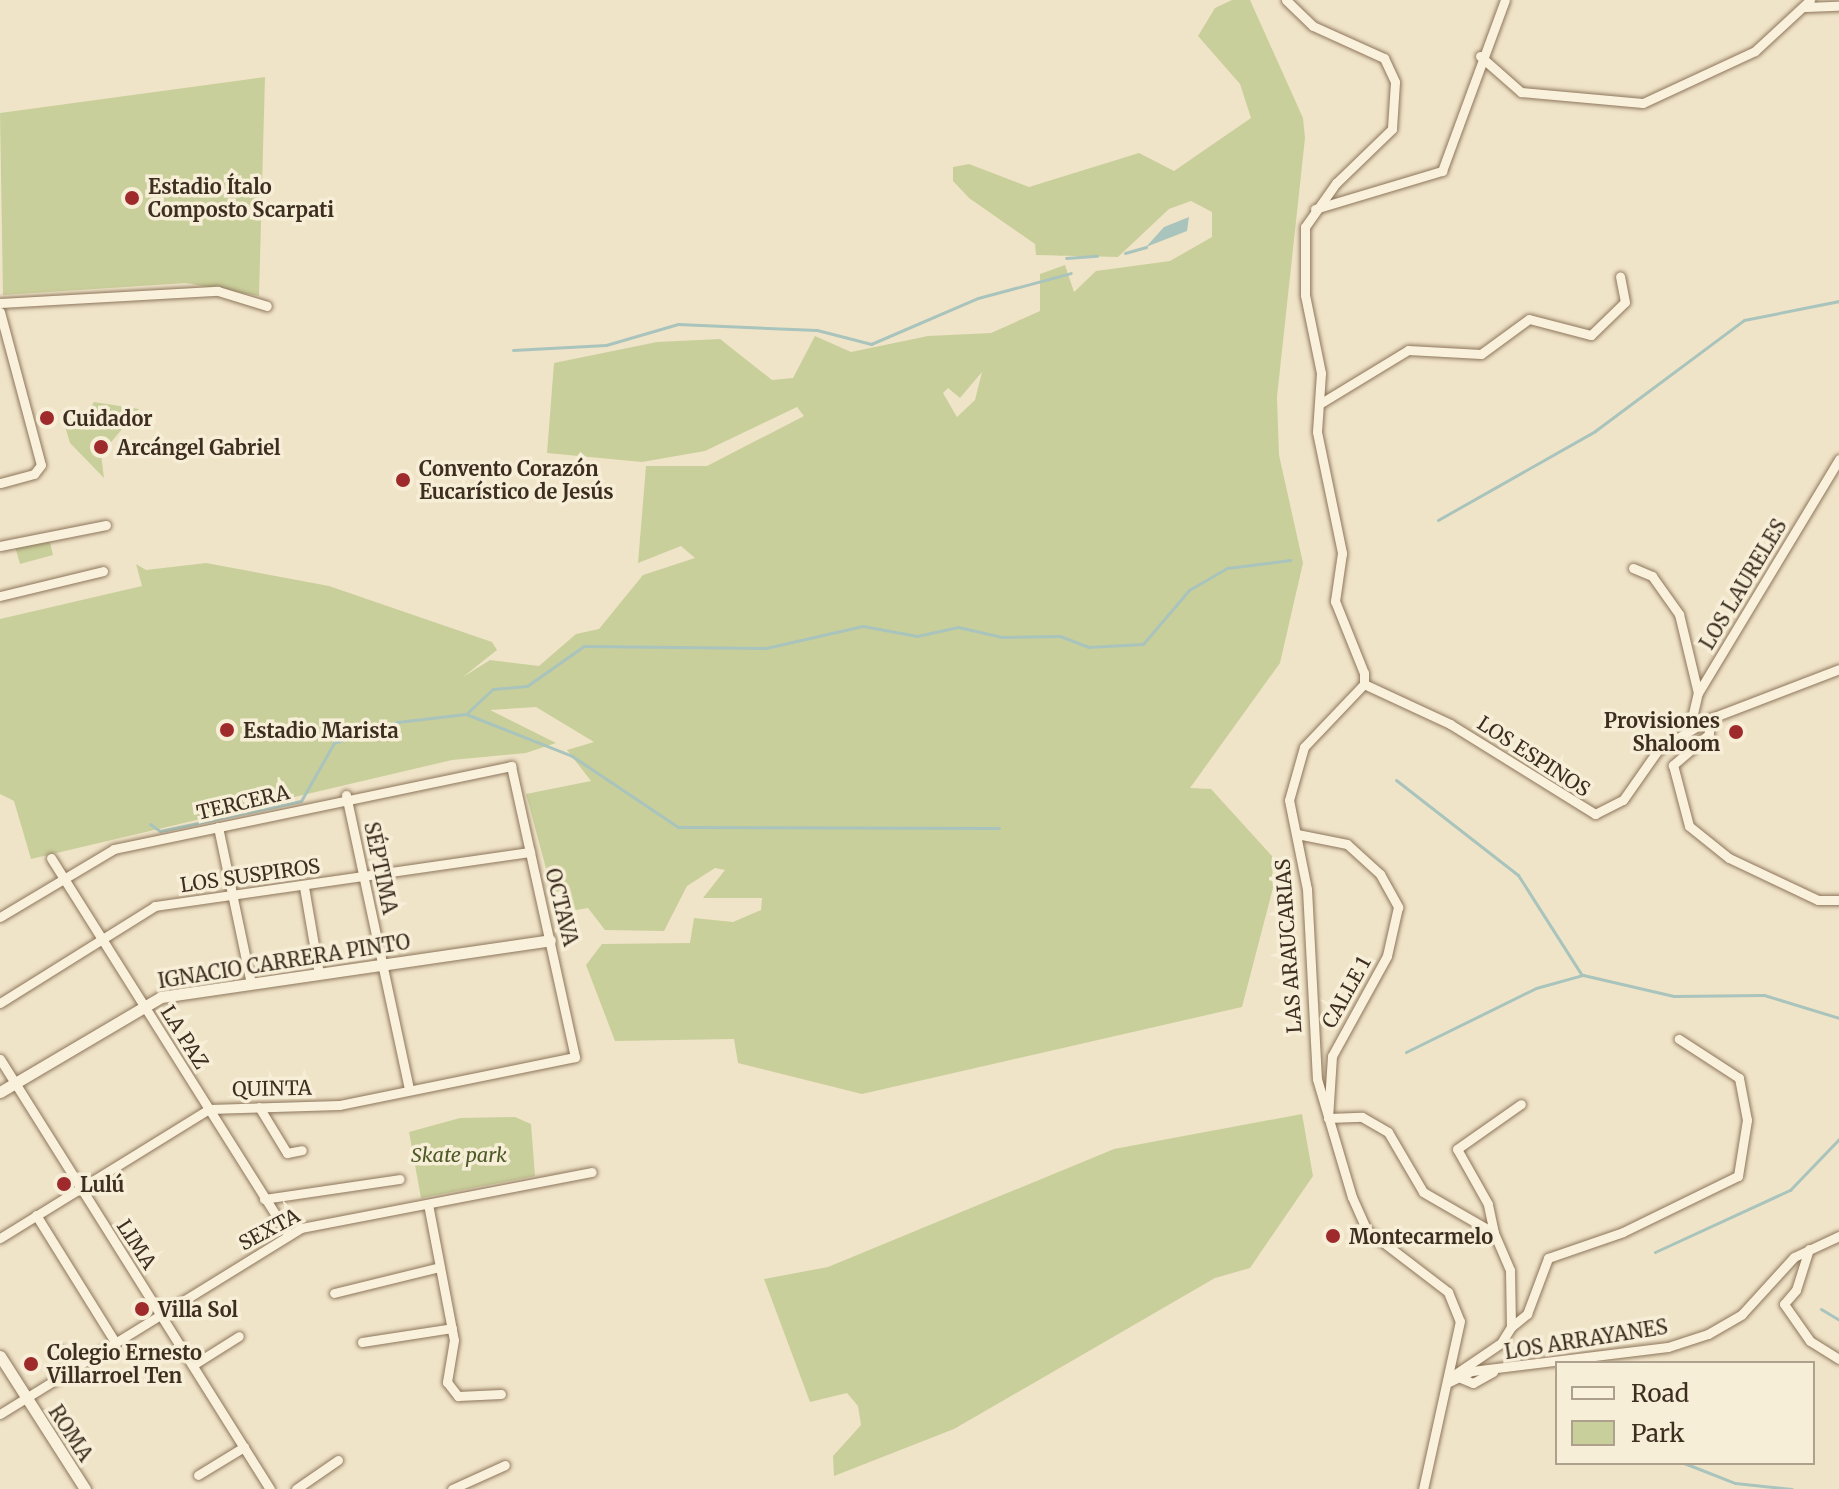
<!DOCTYPE html>
<html>
<head>
<meta charset="utf-8">
<style>
	body { margin:0 }
	#map { position:relative; width:1839px; height:1489px; overflow:hidden; background:#f0e4c8; font-family:Merriweather,serif }
	div>[style] { position:absolute }
	[style*='--x'] { left:calc(var(--x)*1px); top:calc(var(--y)*1px); width:calc(var(--w)*1px); rotate:calc(var(--a)*1deg) }
	.green>* { inset:0; background:#c9cf9b }
	.water>* { inset:0; background:#a9c4bc }
	.stream>* { height:3px; margin:-1.5px; padding:0 1.5px; transform-origin:1.5px; border-radius:1.5px; background:#a9c4bc }
	.roads { filter:drop-shadow(0 0 2px #8d765c) drop-shadow(0 0 2px #8d765c) }
	.minor>* { height:9px; margin:-4.5px; padding:0 4.5px; transform-origin:4.5px; border-radius:4.5px; background:#faf1dc }
	.tertiary>* { height:11px; margin:-5.5px; padding:0 5.5px; transform-origin:5.5px; border-radius:5.5px; background:#faf1dc }
	.dots>* { width:22px; height:22px; translate:-50% -50%; box-sizing:border-box; border:4px solid #f7eed8; border-radius:50% }
	span { translate:-50% -50%; white-space:nowrap; text-align:center; line-height:1.15; -webkit-text-stroke:7px #f7eed8; paint-order:stroke }
	.poi-label { font-size:20px; color:#3d2e20; font-weight:700 }
	.left { translate:0 -50%; text-align:left }
	.right { translate:-100% -50%; text-align:right }
	.street-label { font-size:20px; color:#3d2e20 }
	.park-label { font-size:20px; color:#4d5a26; font-style:italic }
	.legend { position:absolute; left:1555px; top:1361px; width:260px; height:104px; box-sizing:border-box; background:#f7eed8; border:2px solid #ada18e; margin:0; padding:10px 14px; list-style:none; font-size:24px; color:#3d2e20 }
	.legend li { display:flex; align-items:center; gap:16px; height:40px }
	.legend b { width:40px; border:2px solid #ada18e }
</style>
</head>
<body>
<div id="map">
	<div class="green">
		<i style="clip-path:polygon(evenodd,1232px 0,1250px 0,1303px 118px,1305px 138px,1277px 397px,1279px 455px,1303px 563px,1280px 663px,1190px 788px,1211px 789px,1272px 856px,1273px 888px,1242px 1007px,862px 1094px,738px 1063px,734px 1039px,615px 1041px,586px 965px,602px 944px,690px 943px,694px 918px,733px 922px,761px 910px,762px 898px,703px 898px,725px 870px,715px 868px,687px 886px,664px 931px,605px 930px,588px 908px,558px 913px,526px 794px,591px 781px,567px 750px,594px 742px,536px 707px,490px 710px,556px 743px,526px 753px,452px 760px,31px 859px,14px 801px,0 794px,0 619px,142px 586px,136px 564px,146px 570px,206px 563px,329px 586px,492px 642px,497px 650px,463px 677px,490px 660px,539px 666px,576px 634px,599px 629px,643px 575px,695px 558px,681px 546px,638px 563px,646px 466px,707px 466px,804px 416px,797px 407px,705px 451px,642px 462px,547px 453px,554px 363px,657px 342px,720px 339px,772px 380px,793px 378px,815px 336px,851px 352px,928px 336px,991px 333px,1040px 311px,1040px 274px,1065px 265px,1074px 292px,1096px 271px,1170px 261px,1212px 237px,1212px 212px,1191px 201px,1169px 209px,1118px 257px,1036px 255px,1035px 244px,969px 198px,953px 181px,953px 167px,969px 164px,1029px 187px,1139px 153px,1174px 171px,1251px 118px,1240px 84px,1198px 36px,1215px 8px,1232px 0,982px 372px,975px 400px,957px 417px,943px 393px,948px 388px,960px 398px,982px 372px)"></i>
		<i style="clip-path:polygon(265px 77px,259px 296px,186px 283px,3px 295px,0 113px)"></i>
		<i style="clip-path:polygon(94px 402px,139px 409px,101px 454px,104px 478px,70px 443px,61px 413px,85px 416px)"></i>
		<i style="clip-path:polygon(48px 534px,53px 555px,20px 564px,14px 543px)"></i>
		<i style="clip-path:polygon(1302px 1114px,1313px 1176px,1250px 1268px,1215px 1278px,954px 1429px,834px 1476px,833px 1456px,861px 1425px,858px 1406px,847px 1393px,810px 1402px,764px 1279px,828px 1267px,1114px 1149px)"></i>
		<i style="clip-path:polygon(515px 1117px,531px 1124px,535px 1176px,421px 1198px,409px 1132px,460px 1118px)"></i>
	</div>
	<div class="water">
		<i style="clip-path:polygon(1189px 217px,1187px 231px,1146px 247px,1164px 227px)"></i>
	</div>
	<div class="stream">
		<i style="--x:1125;--y:253;--w:22;--a:-16"></i>
		<i style="--x:1066;--y:258;--w:31;--a:-4"></i>
		<i style="--x:513;--y:350;--w:93;--a:-3.1"></i>
		<i style="--x:606;--y:345;--w:75;--a:-16.3"></i>
		<i style="--x:678;--y:324;--w:139;--a:2.5"></i>
		<i style="--x:817;--y:330;--w:56;--a:14.5"></i>
		<i style="--x:871;--y:344;--w:116;--a:-23.3"></i>
		<i style="--x:978;--y:298;--w:96;--a:-15"></i>
		<i style="--x:1438;--y:520;--w:180;--a:-29.5"></i>
		<i style="--x:1595;--y:431;--w:186;--a:-36.7"></i>
		<i style="--x:1744;--y:320;--w:97;--a:-11.3"></i>
		<i style="--x:466;--y:714;--w:114;--a:21.6"></i>
		<i style="--x:572;--y:756;--w:128;--a:33.8"></i>
		<i style="--x:678;--y:827;--w:321;--a:0.2"></i>
		<i style="--x:1396;--y:780;--w:155;--a:37.9"></i>
		<i style="--x:1518;--y:875;--w:117;--a:57.5"></i>
		<i style="--x:150;--y:824;--w:12;--a:35"></i>
		<i style="--x:160;--y:831;--w:144;--a:-12"></i>
		<i style="--x:301;--y:801;--w:67;--a:-60.4"></i>
		<i style="--x:334;--y:743;--w:66;--a:-18.4"></i>
		<i style="--x:397;--y:722;--w:69;--a:-6.6"></i>
		<i style="--x:466;--y:714;--w:37;--a:-43"></i>
		<i style="--x:493;--y:689;--w:34;--a:-5"></i>
		<i style="--x:527;--y:686;--w:70;--a:-35.1"></i>
		<i style="--x:584;--y:646;--w:182;--a:0.6"></i>
		<i style="--x:766;--y:648;--w:99;--a:-12.8"></i>
		<i style="--x:863;--y:626;--w:55;--a:10.5"></i>
		<i style="--x:917;--y:636;--w:42;--a:-12.4"></i>
		<i style="--x:958;--y:627;--w:45;--a:12.8"></i>
		<i style="--x:1002;--y:637;--w:58;--a:-1"></i>
		<i style="--x:1060;--y:636;--w:30;--a:21"></i>
		<i style="--x:1088;--y:647;--w:55;--a:-3.1"></i>
		<i style="--x:1143;--y:644;--w:71;--a:-49.6"></i>
		<i style="--x:1189;--y:590;--w:44;--a:-30.1"></i>
		<i style="--x:1227;--y:568;--w:64;--a:-7.1"></i>
		<i style="--x:1406;--y:1052;--w:145;--a:-26.2"></i>
		<i style="--x:1536;--y:988;--w:49;--a:-15.5"></i>
		<i style="--x:1583;--y:975;--w:93;--a:13"></i>
		<i style="--x:1674;--y:996;--w:90;--a:-0.6"></i>
		<i style="--x:1764;--y:995;--w:78;--a:17"></i>
		<i style="--x:1655;--y:1252;--w:149;--a:-24.7"></i>
		<i style="--x:1790;--y:1190;--w:71;--a:-46.1"></i>
		<i style="--x:1821;--y:1309;--w:21;--a:31"></i>
		<i style="--x:1684;--y:1463;--w:55;--a:21.4"></i>
		<i style="--x:1735;--y:1483;--w:57;--a:6"></i>
	</div>
	<div class="roads">
		<div class="minor">
			<i style="--x:1286;--y:0;--w:37;--a:44"></i>
			<i style="--x:1313;--y:26;--w:78;--a:24.3"></i>
			<i style="--x:1384;--y:58;--w:26;--a:65"></i>
			<i style="--x:1395;--y:82;--w:47;--a:93.7"></i>
			<i style="--x:1392;--y:129;--w:78;--a:136"></i>
			<i style="--x:1336;--y:183;--w:54;--a:125.2"></i>
			<i style="--x:1305;--y:227;--w:68;--a:90"></i>
			<i style="--x:1305;--y:295;--w:80;--a:78.4"></i>
			<i style="--x:1321;--y:373;--w:59;--a:93.9"></i>
			<i style="--x:1317;--y:432;--w:124;--a:78.3"></i>
			<i style="--x:1342;--y:553;--w:49;--a:98.3"></i>
			<i style="--x:1335;--y:601;--w:78;--a:68.1"></i>
			<i style="--x:1364;--y:673;--w:11;--a:90"></i>
			<i style="--x:1364;--y:684;--w:87;--a:133.6"></i>
			<i style="--x:1304;--y:747;--w:55;--a:105.8"></i>
			<i style="--x:1289;--y:800;--w:91;--a:78.6"></i>
			<i style="--x:1307;--y:889;--w:190;--a:87"></i>
			<i style="--x:1317;--y:1079;--w:123;--a:73.5"></i>
			<i style="--x:1352;--y:1197;--w:36;--a:66"></i>
			<i style="--x:1367;--y:1230;--w:102;--a:37.4"></i>
			<i style="--x:1448;--y:1292;--w:31;--a:68"></i>
			<i style="--x:1460;--y:1321;--w:172;--a:102.4"></i>
			<i style="--x:1804;--y:7;--w:35;--a:-2"></i>
			<i style="--x:1480;--y:56;--w:55;--a:41.3"></i>
			<i style="--x:1521;--y:92;--w:122;--a:5.2"></i>
			<i style="--x:1643;--y:103;--w:123;--a:-24.9"></i>
			<i style="--x:1755;--y:51;--w:75;--a:-42.8"></i>
			<i style="--x:1315;--y:209;--w:133;--a:-16.7"></i>
			<i style="--x:1442;--y:171;--w:182;--a:-69.8"></i>
			<i style="--x:0;--y:303;--w:218;--a:-3.2"></i>
			<i style="--x:218;--y:291;--w:51;--a:17"></i>
			<i style="--x:0;--y:312;--w:158;--a:75"></i>
			<i style="--x:41;--y:465;--w:11;--a:128"></i>
			<i style="--x:34;--y:474;--w:35;--a:165"></i>
			<i style="--x:1321;--y:403;--w:102;--a:-31.3"></i>
			<i style="--x:1408;--y:350;--w:73;--a:3.1"></i>
			<i style="--x:1481;--y:354;--w:59;--a:-36.1"></i>
			<i style="--x:1529;--y:319;--w:64;--a:14.5"></i>
			<i style="--x:1591;--y:335;--w:47;--a:-44.1"></i>
			<i style="--x:1625;--y:302;--w:26;--a:-101"></i>
			<i style="--x:0;--y:546;--w:108;--a:-11.2"></i>
			<i style="--x:1633;--y:568;--w:21;--a:23"></i>
			<i style="--x:1652;--y:576;--w:47;--a:54.6"></i>
			<i style="--x:1679;--y:614;--w:81;--a:76.5"></i>
			<i style="--x:0;--y:596;--w:106;--a:-13.6"></i>
			<i style="--x:1364;--y:684;--w:95;--a:24.9"></i>
			<i style="--x:1450;--y:724;--w:171;--a:31.8"></i>
			<i style="--x:1595;--y:814;--w:31;--a:-27"></i>
			<i style="--x:1623;--y:800;--w:61;--a:-55"></i>
			<i style="--x:1658;--y:750;--w:60;--a:-31.3"></i>
			<i style="--x:1709;--y:719;--w:139;--a:-21"></i>
			<i style="--x:1709;--y:719;--w:15;--a:90"></i>
			<i style="--x:1709;--y:734;--w:48;--a:139.3"></i>
			<i style="--x:1673;--y:765;--w:63;--a:75.3"></i>
			<i style="--x:1689;--y:826;--w:51;--a:38.7"></i>
			<i style="--x:1729;--y:858;--w:98;--a:25.3"></i>
			<i style="--x:1818;--y:900;--w:21;--a:0"></i>
			<i style="--x:1689;--y:731;--w:39;--a:-77"></i>
			<i style="--x:1698;--y:693;--w:273;--a:-58.9"></i>
			<i style="--x:346;--y:795;--w:301;--a:77.9"></i>
			<i style="--x:218;--y:827;--w:160;--a:78.1"></i>
			<i style="--x:1297;--y:834;--w:51;--a:11.3"></i>
			<i style="--x:1347;--y:844;--w:45;--a:42.3"></i>
			<i style="--x:1380;--y:874;--w:38;--a:61"></i>
			<i style="--x:1398;--y:907;--w:50;--a:102.7"></i>
			<i style="--x:1387;--y:956;--w:114;--a:118.8"></i>
			<i style="--x:1332;--y:1056;--w:62;--a:93.7"></i>
			<i style="--x:1328;--y:1118;--w:34;--a:-2"></i>
			<i style="--x:1362;--y:1117;--w:30;--a:30"></i>
			<i style="--x:1388;--y:1132;--w:69;--a:59.7"></i>
			<i style="--x:1423;--y:1192;--w:82;--a:30"></i>
			<i style="--x:1494;--y:1233;--w:40;--a:66.6"></i>
			<i style="--x:1510;--y:1270;--w:57;--a:89"></i>
			<i style="--x:1511;--y:1327;--w:19;--a:122"></i>
			<i style="--x:1501;--y:1343;--w:64;--a:145.8"></i>
			<i style="--x:51;--y:858;--w:445;--a:57.8"></i>
			<i style="--x:304;--y:887;--w:88;--a:80.2"></i>
			<i style="--x:0;--y:917;--w:133;--a:-30.8"></i>
			<i style="--x:114;--y:849;--w:406;--a:-11.8"></i>
			<i style="--x:511;--y:766;--w:298;--a:77.6"></i>
			<i style="--x:575;--y:1057;--w:241;--a:168.5"></i>
			<i style="--x:339;--y:1105;--w:130;--a:178.2"></i>
			<i style="--x:209;--y:1109;--w:246;--a:148.3"></i>
			<i style="--x:0;--y:1003;--w:183;--a:-32"></i>
			<i style="--x:155;--y:906;--w:379;--a:-8.2"></i>
			<i style="--x:0;--y:1059;--w:508;--a:57.88"></i>
			<i style="--x:259;--y:1107;--w:54;--a:58.7"></i>
			<i style="--x:287;--y:1153;--w:15;--a:-11"></i>
			<i style="--x:264;--y:1199;--w:137;--a:-8.4"></i>
			<i style="--x:428;--y:1204;--w:138;--a:79.2"></i>
			<i style="--x:454;--y:1340;--w:43;--a:99.5"></i>
			<i style="--x:447;--y:1382;--w:18;--a:52"></i>
			<i style="--x:458;--y:1396;--w:43;--a:-2.7"></i>
			<i style="--x:36;--y:1215;--w:150;--a:58.1"></i>
			<i style="--x:1494;--y:1233;--w:30;--a:-102"></i>
			<i style="--x:1488;--y:1204;--w:63;--a:-119.4"></i>
			<i style="--x:1457;--y:1149;--w:78;--a:-35.1"></i>
			<i style="--x:1809;--y:1249;--w:43;--a:107.6"></i>
			<i style="--x:1796;--y:1290;--w:18;--a:131"></i>
			<i style="--x:1784;--y:1304;--w:45;--a:54.9"></i>
			<i style="--x:1810;--y:1341;--w:34;--a:32"></i>
			<i style="--x:334;--y:1293;--w:109;--a:-13.8"></i>
			<i style="--x:1511;--y:1327;--w:21;--a:-39"></i>
			<i style="--x:1527;--y:1314;--w:60;--a:-69.4"></i>
			<i style="--x:1548;--y:1258;--w:79;--a:-19.1"></i>
			<i style="--x:1623;--y:1232;--w:128;--a:-26"></i>
			<i style="--x:1738;--y:1176;--w:57;--a:-80.9"></i>
			<i style="--x:1747;--y:1120;--w:43;--a:-100.8"></i>
			<i style="--x:1739;--y:1078;--w:72;--a:-147"></i>
			<i style="--x:362;--y:1342;--w:91;--a:-8.8"></i>
			<i style="--x:61;--y:1350;--w:22;--a:60"></i>
			<i style="--x:193;--y:1365;--w:54;--a:-32.2"></i>
			<i style="--x:1461;--y:1378;--w:13;--a:23"></i>
			<i style="--x:1473;--y:1383;--w:23;--a:-29"></i>
			<i style="--x:1449;--y:1382;--w:25;--a:-26"></i>
			<i style="--x:1472;--y:1371;--w:197;--a:-7"></i>
			<i style="--x:1668;--y:1347;--w:42;--a:-18"></i>
			<i style="--x:1708;--y:1334;--w:39;--a:-30"></i>
			<i style="--x:1742;--y:1314;--w:77;--a:-47.6"></i>
			<i style="--x:1794;--y:1257;--w:50;--a:-25"></i>
			<i style="--x:0;--y:1414;--w:354;--a:-31.7"></i>
			<i style="--x:301;--y:1228;--w:296;--a:-10.9"></i>
			<i style="--x:198;--y:1475;--w:54;--a:-31.3"></i>
			<i style="--x:296;--y:1489;--w:51;--a:-34.6"></i>
			<i style="--x:452;--y:1489;--w:58;--a:-24.4"></i>
		</div>
		<div class="tertiary">
			<i style="--x:0;--y:1092;--w:187;--a:-30.5"></i>
			<i style="--x:161;--y:997;--w:393;--a:-8.3"></i>
			<i style="--x:0;--y:1356;--w:158;--a:57.4"></i>
		</div>
	</div>
	<div class="dots">
		<i style="left:132px;top:198px;background:#9e2a2b"></i>
		<i style="left:47px;top:418px;background:#9e2a2b"></i>
		<i style="left:101px;top:447px;background:#9e2a2b"></i>
		<i style="left:403px;top:480px;background:#9e2a2b"></i>
		<i style="left:227px;top:730px;background:#9e2a2b"></i>
		<i style="left:1736px;top:732px;background:#9e2a2b"></i>
		<i style="left:64px;top:1184px;background:#9e2a2b"></i>
		<i style="left:1333px;top:1236px;background:#9e2a2b"></i>
		<i style="left:142px;top:1309px;background:#9e2a2b"></i>
		<i style="left:31px;top:1364px;background:#9e2a2b"></i>
	</div>
	<div class="poi-label">
		<span class="left" style="left:148px;top:198px">Estadio Ítalo<br>Composto Scarpati</span>
		<span class="left" style="left:63px;top:418px">Cuidador</span>
		<span class="left" style="left:117px;top:447px">Arcángel Gabriel</span>
		<span class="left" style="left:419px;top:480px">Convento Corazón<br>Eucarístico de Jesús</span>
		<span class="right" style="left:1720px;top:732px">Provisiones<br>Shaloom</span>
		<span class="left" style="left:243px;top:730px">Estadio Marista</span>
		<span class="left" style="left:80px;top:1184px">Lulú</span>
		<span class="left" style="left:1349px;top:1236px">Montecarmelo</span>
		<span class="left" style="left:158px;top:1309px">Villa Sol</span>
		<span class="left" style="left:47px;top:1364px">Colegio Ernesto<br>Villarroel Ten</span>
	</div>
	<div class="street-label">
		<span style="left:1743px;top:584px;rotate:-59deg">LOS LAURELES</span>
		<span style="left:1534px;top:756px;rotate:33deg">LOS ESPINOS</span>
		<span style="left:243px;top:802px;rotate:-13deg">TERCERA</span>
		<span style="left:381px;top:868px;rotate:78deg">SÉPTIMA</span>
		<span style="left:250px;top:875px;rotate:-8deg">LOS SUSPIROS</span>
		<span style="left:562px;top:907px;rotate:76deg">OCTAVA</span>
		<span style="left:1288px;top:946px;rotate:-94deg">LAS ARAUCARIAS</span>
		<span style="left:284px;top:961px;rotate:-9deg">IGNACIO CARRERA PINTO</span>
		<span style="left:1346px;top:992px;rotate:-61deg">CALLE 1</span>
		<span style="left:185px;top:1037px;rotate:58deg">LA PAZ</span>
		<span style="left:272px;top:1088px;rotate:-1deg">QUINTA</span>
		<span style="left:269px;top:1229px;rotate:-28deg">SEXTA</span>
		<span style="left:137px;top:1244px;rotate:57deg">LIMA</span>
		<span style="left:1586px;top:1339px;rotate:-9deg">LOS ARRAYANES</span>
		<span style="left:71px;top:1433px;rotate:57deg">ROMA</span>
	</div>
	<div class="park-label">
		<span style="left:459px;top:1154px">Skate park</span>
	</div>
	<ul class="legend">
	<li><b style="height:10px;background:#faf1dc"></b>Road</li>
	<li><b style="height:22px;background:#c9cf9b"></b>Park</li>
	</ul>
</div>
</body>
</html>
